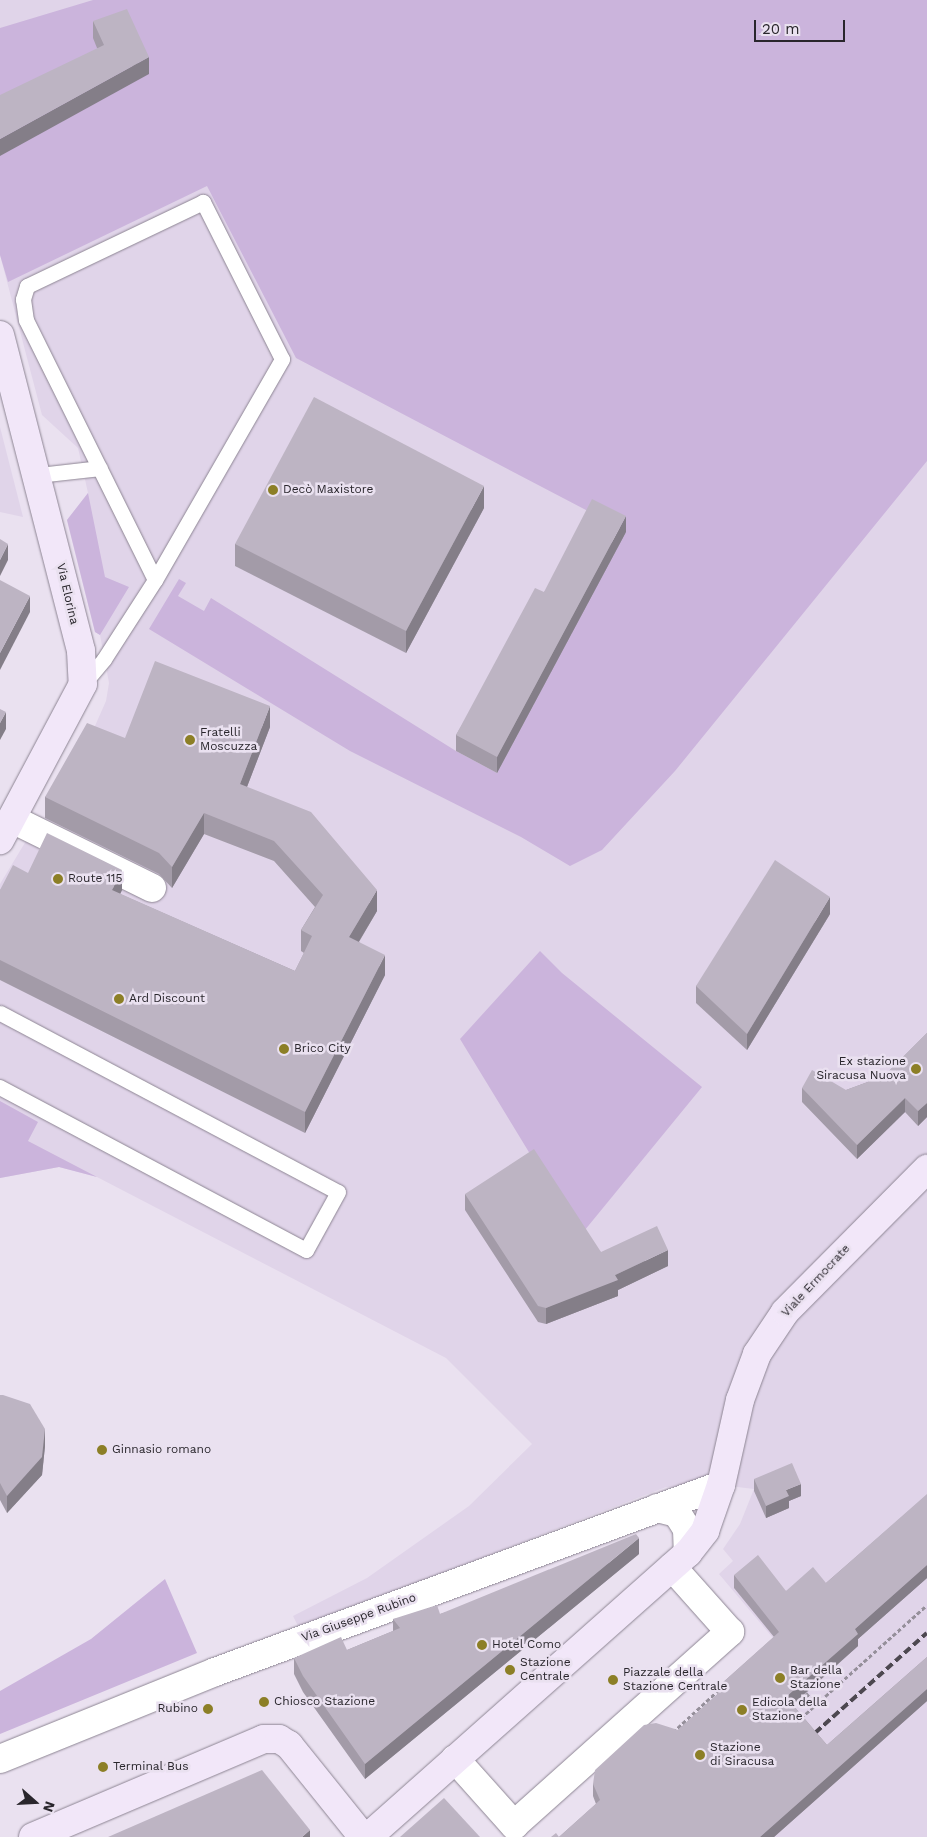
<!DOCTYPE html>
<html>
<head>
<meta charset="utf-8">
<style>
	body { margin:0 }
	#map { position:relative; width:927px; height:1837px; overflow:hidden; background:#eae1f0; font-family:"Work Sans",sans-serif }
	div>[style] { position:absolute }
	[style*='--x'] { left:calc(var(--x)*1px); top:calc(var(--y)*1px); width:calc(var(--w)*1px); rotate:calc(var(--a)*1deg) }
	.built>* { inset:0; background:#e0d4e9 }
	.green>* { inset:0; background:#cbb4dc }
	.path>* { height:3px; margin-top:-1.5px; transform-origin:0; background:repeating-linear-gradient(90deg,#958f9a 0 4px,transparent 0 6.5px) }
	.roads { filter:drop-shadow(0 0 1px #8d8593) drop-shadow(0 0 1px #8d8593) }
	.service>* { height:15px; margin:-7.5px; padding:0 7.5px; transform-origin:7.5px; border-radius:7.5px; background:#fff }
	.minor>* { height:28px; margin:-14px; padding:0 14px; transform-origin:14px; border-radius:14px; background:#fff }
	.secondary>* { height:28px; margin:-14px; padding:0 14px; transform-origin:14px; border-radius:14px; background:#f2e7f9 }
	.rail>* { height:4px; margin-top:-2px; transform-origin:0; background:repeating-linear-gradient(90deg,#4d4850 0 8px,transparent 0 12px) }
	.wall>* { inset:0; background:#a39ba8 }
	.shaded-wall>* { inset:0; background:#847e88 }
	.building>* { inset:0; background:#bdb4c3 }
	.dots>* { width:14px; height:14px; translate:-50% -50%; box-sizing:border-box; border:2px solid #eae1f0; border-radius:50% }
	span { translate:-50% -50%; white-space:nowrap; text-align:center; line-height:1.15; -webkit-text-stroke:5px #eae1f0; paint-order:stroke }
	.poi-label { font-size:12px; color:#29262c }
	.left { translate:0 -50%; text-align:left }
	.right { translate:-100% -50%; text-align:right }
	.street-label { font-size:12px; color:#29262c }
	.north { position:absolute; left:10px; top:1777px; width:50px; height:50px; -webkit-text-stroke:4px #eae1f0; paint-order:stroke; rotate:109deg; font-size:14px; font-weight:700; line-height:20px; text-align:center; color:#29262c }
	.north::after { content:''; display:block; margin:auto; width:18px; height:22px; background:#29262c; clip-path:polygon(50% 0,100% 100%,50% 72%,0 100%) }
	.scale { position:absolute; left:754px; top:20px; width:91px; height:22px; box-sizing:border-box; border:2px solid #29262c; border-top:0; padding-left:6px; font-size:15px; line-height:18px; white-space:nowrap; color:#29262c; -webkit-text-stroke:4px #eae1f0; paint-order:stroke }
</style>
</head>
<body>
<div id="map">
	<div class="built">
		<i style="clip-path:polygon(0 0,927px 0,927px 1837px,573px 1837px,779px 1645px,719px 1574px,733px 1561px,723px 1549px,740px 1524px,754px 1489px,721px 1485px,666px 1487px,299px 1628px,293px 1616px,367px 1578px,469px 1506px,532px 1444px,446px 1358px,97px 1177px,59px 1167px,0 1178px,0 884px,26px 841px,42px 824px,87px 744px,106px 701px,109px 683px,100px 635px,95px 632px,67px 520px,88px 493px,78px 448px,42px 415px,0 255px)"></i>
		<i style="clip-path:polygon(0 427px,23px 517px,0 512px)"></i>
	</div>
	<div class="green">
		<i style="clip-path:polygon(93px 0,927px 0,927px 461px,675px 771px,602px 850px,570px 866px,521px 837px,350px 751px,149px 629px,179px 579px,186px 583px,178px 596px,204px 611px,211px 598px,456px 751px,497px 773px,626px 531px,296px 358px,207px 186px,8px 282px,0 255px,0 28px)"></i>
		<i style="clip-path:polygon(88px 493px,105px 577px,129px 587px,100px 635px,95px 632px,67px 520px)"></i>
		<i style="clip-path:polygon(540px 951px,562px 973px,702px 1087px,580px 1236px,460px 1039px)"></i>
		<i style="clip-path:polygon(0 1101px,38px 1122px,28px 1141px,97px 1177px,59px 1167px,0 1178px)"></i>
		<i style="clip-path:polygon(165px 1579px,197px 1653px,0 1734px,0 1691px,91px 1639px)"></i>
	</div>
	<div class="path">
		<i style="--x:806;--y:1693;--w:15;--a:48"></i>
		<i style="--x:801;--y:1718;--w:169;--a:-41.9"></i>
		<i style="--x:673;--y:1732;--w:67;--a:-42.6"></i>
	</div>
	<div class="roads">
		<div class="service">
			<i style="--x:38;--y:475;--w:62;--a:-6.4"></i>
			<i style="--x:84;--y:683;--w:31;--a:-50"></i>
			<i style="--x:104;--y:659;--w:94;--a:-57.2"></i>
			<i style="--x:155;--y:580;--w:255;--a:-60.1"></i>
			<i style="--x:282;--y:359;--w:176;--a:-116.7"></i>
			<i style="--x:203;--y:202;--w:195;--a:154.5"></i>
			<i style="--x:27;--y:286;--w:14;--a:107"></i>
			<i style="--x:23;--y:299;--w:21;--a:82"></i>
			<i style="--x:26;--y:320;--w:290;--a:63.6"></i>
			<i style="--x:0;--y:1013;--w:382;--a:27.9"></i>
			<i style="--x:338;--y:1192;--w:66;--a:118.9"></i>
			<i style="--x:306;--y:1250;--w:347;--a:-152"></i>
		</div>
		<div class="minor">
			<i style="--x:12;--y:819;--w:156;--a:26.2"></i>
			<i style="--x:657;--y:1508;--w:21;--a:14"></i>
			<i style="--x:677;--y:1513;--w:19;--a:58"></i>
			<i style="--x:687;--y:1529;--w:24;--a:88"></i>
			<i style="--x:0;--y:1759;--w:232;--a:-22"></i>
			<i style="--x:215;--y:1672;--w:539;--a:-20.28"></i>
			<i style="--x:455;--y:1759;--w:89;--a:48.2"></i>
			<i style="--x:514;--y:1825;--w:290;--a:-41.8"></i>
			<i style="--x:730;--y:1632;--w:87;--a:-131.7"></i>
		</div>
		<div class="secondary">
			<i style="--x:0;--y:335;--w:326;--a:75.6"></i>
			<i style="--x:81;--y:651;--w:33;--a:87"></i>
			<i style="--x:83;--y:684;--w:177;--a:118"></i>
			<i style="--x:33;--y:1837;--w:251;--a:-23"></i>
			<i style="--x:264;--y:1739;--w:15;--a:0"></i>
			<i style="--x:279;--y:1739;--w:12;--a:31"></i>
			<i style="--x:289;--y:1745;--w:118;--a:51.2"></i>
			<i style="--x:368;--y:1837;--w:428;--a:-41.6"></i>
			<i style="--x:688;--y:1553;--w:28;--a:-52"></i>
			<i style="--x:705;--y:1531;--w:49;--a:-70.8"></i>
			<i style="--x:721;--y:1485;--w:87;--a:-77.4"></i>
			<i style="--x:740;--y:1400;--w:49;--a:-69.7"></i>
			<i style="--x:757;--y:1354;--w:50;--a:-56.3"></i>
			<i style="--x:785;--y:1312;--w:202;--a:-45.2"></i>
		</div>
	</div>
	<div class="rail">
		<i style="--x:806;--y:1741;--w:162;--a:-41.8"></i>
	</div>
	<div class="wall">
		<i style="clip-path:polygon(93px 21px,149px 74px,97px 48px,93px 38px)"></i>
		<i style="clip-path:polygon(484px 508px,406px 653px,235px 566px,235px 544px)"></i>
		<i style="clip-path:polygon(626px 532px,497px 773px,456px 751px,456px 735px,544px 592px)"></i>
		<i style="clip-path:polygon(270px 727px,247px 787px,377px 911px,359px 942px,385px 975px,305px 1133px,0 980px,0 890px,28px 873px,122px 890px,120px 894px,295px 971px,304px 953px,301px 951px,301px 930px,315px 907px,274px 861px,204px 834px,172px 888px,159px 874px,45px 818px,45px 797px,125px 738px)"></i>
		<i style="clip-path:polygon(830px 914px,747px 1050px,696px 1003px,696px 986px)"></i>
		<i style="clip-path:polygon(927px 1033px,927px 1117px,918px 1126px,905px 1112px,857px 1159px,802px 1102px,802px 1088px,846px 1090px,884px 1076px)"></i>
		<i style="clip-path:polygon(465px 1194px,601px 1252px,668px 1266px,618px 1290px,618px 1296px,546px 1324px,538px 1322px,465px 1210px)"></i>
		<i style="clip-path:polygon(0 1395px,45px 1446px,42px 1475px,7px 1513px,0 1500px)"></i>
		<i style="clip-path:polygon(754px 1479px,801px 1496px,789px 1501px,789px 1508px,766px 1518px,754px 1491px)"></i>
		<i style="clip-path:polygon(927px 1495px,927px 1578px,858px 1639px,858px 1646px,793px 1705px,827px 1745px,927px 1657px,927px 1701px,774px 1837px,551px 1837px,559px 1837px,596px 1804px,593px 1796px,593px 1784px,678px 1730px,720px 1692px,720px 1685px,774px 1637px,734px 1588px,734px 1575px,786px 1591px,826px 1583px)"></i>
		<i style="clip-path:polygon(639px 1554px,365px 1779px,303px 1692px,294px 1674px,294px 1658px,347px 1650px,393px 1631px,393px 1619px,440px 1614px)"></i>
	</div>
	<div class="shaded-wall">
		<i style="clip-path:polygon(149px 57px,149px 74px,0 156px,0 139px)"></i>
		<i style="clip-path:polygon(484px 486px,484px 508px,406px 653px,406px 631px)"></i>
		<i style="clip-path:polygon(626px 516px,626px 532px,497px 773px,497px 757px)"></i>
		<i style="clip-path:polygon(8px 544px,8px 560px,0 576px,0 560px)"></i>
		<i style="clip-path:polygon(30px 596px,30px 612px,0 670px,0 653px)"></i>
		<i style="clip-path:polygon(270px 706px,270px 727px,240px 805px,240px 784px)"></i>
		<i style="clip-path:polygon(6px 712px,6px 729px,0 740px,0 723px)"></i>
		<i style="clip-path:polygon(204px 813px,204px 834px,172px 888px,172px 867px)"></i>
		<i style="clip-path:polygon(122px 870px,122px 890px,112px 911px,112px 890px)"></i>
		<i style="clip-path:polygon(377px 890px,377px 911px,349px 958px,349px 937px)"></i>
		<i style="clip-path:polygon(830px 897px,830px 914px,747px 1050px,747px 1034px)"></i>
		<i style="clip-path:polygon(385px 955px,385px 975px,305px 1133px,305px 1112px)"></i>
		<i style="clip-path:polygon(905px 1098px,905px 1112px,857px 1159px,857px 1145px)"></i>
		<i style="clip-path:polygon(927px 1103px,927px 1117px,918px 1126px,918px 1111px)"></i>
		<i style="clip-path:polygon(668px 1250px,668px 1266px,618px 1290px,618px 1296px,546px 1324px,546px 1308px)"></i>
		<i style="clip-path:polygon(45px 1429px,45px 1446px,42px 1475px,7px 1513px,7px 1496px)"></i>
		<i style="clip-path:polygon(801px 1484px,801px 1496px,789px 1501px,789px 1508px,766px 1518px,766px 1506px,786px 1490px)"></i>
		<i style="clip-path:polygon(639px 1538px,639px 1554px,365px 1779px,365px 1764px)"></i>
		<i style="clip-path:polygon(927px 1565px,927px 1578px,858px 1639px,858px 1646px,786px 1710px,786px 1697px,855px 1629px)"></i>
		<i style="clip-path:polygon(927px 1689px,927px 1701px,774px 1837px,760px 1837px)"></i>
		<i style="clip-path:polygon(310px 1830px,310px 1837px,302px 1837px)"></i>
	</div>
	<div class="building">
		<i style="clip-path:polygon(127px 9px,149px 57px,0 139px,0 95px,104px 45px,93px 21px)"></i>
		<i style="clip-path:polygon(314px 397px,484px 486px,406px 631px,235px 544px)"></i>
		<i style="clip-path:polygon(592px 499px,626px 516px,497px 757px,456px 735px,535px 588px,544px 592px)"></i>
		<i style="clip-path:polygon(0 539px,8px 544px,0 560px)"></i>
		<i style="clip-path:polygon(0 580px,30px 596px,0 653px)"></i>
		<i style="clip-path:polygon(155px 661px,270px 706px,240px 784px,311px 812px,377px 890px,349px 937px,385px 955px,305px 1112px,0 960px,0 890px,13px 865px,28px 873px,47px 833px,122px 870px,112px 890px,295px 971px,312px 936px,301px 930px,323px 895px,274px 841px,204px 813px,172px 867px,159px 853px,45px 797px,87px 723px,125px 738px)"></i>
		<i style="clip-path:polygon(0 709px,6px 712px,0 723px)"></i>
		<i style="clip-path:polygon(775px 860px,830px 897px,747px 1034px,696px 986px)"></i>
		<i style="clip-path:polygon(927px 1033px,927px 1103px,918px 1111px,905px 1098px,857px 1145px,802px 1088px,812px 1070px,846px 1090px,884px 1076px)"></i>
		<i style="clip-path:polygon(534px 1149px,601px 1252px,657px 1226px,668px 1250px,615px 1275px,618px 1280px,546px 1308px,538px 1306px,465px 1194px)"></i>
		<i style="clip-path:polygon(0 1395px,3px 1395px,30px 1404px,45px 1429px,42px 1457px,7px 1496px,0 1483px)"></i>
		<i style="clip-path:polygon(792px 1463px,801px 1484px,786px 1490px,789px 1496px,766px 1506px,754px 1479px)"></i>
		<i style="clip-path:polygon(927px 1494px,927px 1565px,855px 1629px,858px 1634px,786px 1697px,827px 1745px,927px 1657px,927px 1689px,760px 1837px,551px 1837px,556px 1833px,559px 1837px,600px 1800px,593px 1784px,595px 1770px,644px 1725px,656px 1723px,678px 1730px,723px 1689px,720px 1685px,779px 1632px,734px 1575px,758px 1555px,786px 1591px,813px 1567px,826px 1583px)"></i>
		<i style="clip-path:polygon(636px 1534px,639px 1538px,365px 1764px,303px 1676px,294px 1658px,341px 1637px,347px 1650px,400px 1628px,393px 1619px,437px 1605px,440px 1614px)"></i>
		<i style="clip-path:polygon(262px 1770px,310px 1830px,302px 1837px,108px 1837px)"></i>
		<i style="clip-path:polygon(444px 1798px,480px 1837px,400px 1837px)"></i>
	</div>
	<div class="dots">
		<i style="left:273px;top:490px;background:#8c7f26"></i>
		<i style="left:190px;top:740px;background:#8c7f26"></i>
		<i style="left:58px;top:879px;background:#8c7f26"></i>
		<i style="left:119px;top:999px;background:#8c7f26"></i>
		<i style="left:284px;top:1049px;background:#8c7f26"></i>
		<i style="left:916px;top:1069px;background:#8c7f26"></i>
		<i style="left:102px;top:1450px;background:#8c7f26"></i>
		<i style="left:482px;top:1645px;background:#8c7f26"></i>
		<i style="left:510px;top:1670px;background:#8c7f26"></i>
		<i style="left:780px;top:1678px;background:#8c7f26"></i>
		<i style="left:613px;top:1680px;background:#8c7f26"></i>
		<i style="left:264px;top:1702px;background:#8c7f26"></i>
		<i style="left:208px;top:1709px;background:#8c7f26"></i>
		<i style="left:742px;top:1710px;background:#8c7f26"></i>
		<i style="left:700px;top:1755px;background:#8c7f26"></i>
		<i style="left:103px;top:1767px;background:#8c7f26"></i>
	</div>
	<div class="poi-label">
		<span class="left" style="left:283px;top:490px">Decò Maxistore</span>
		<span class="left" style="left:200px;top:740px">Fratelli<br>Moscuzza</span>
		<span class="left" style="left:68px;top:879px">Route 115</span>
		<span class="left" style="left:129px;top:999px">Ard Discount</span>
		<span class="left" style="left:294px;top:1049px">Brico City</span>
		<span class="right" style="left:906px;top:1069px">Ex stazione<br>Siracusa Nuova</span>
		<span class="left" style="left:112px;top:1450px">Ginnasio romano</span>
		<span class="left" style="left:492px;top:1645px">Hotel Como</span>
		<span class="left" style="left:520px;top:1670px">Stazione<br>Centrale</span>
		<span class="left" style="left:790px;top:1678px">Bar della<br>Stazione</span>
		<span class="left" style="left:623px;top:1680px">Piazzale della<br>Stazione Centrale</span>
		<span class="left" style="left:274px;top:1702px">Chiosco Stazione</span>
		<span class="left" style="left:752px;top:1710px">Edicola della<br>Stazione</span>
		<span class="right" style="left:198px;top:1709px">Rubino</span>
		<span class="left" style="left:710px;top:1755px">Stazione<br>di Siracusa</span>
		<span class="left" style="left:113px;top:1767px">Terminal Bus</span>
	</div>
	<div class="street-label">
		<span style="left:67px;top:594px;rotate:77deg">Via Elorina</span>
		<span style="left:816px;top:1281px;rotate:-47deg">Viale Ermocrate</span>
		<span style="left:359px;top:1618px;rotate:-20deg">Via Giuseppe Rubino</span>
	</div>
	<div class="north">N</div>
	<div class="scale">20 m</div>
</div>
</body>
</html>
